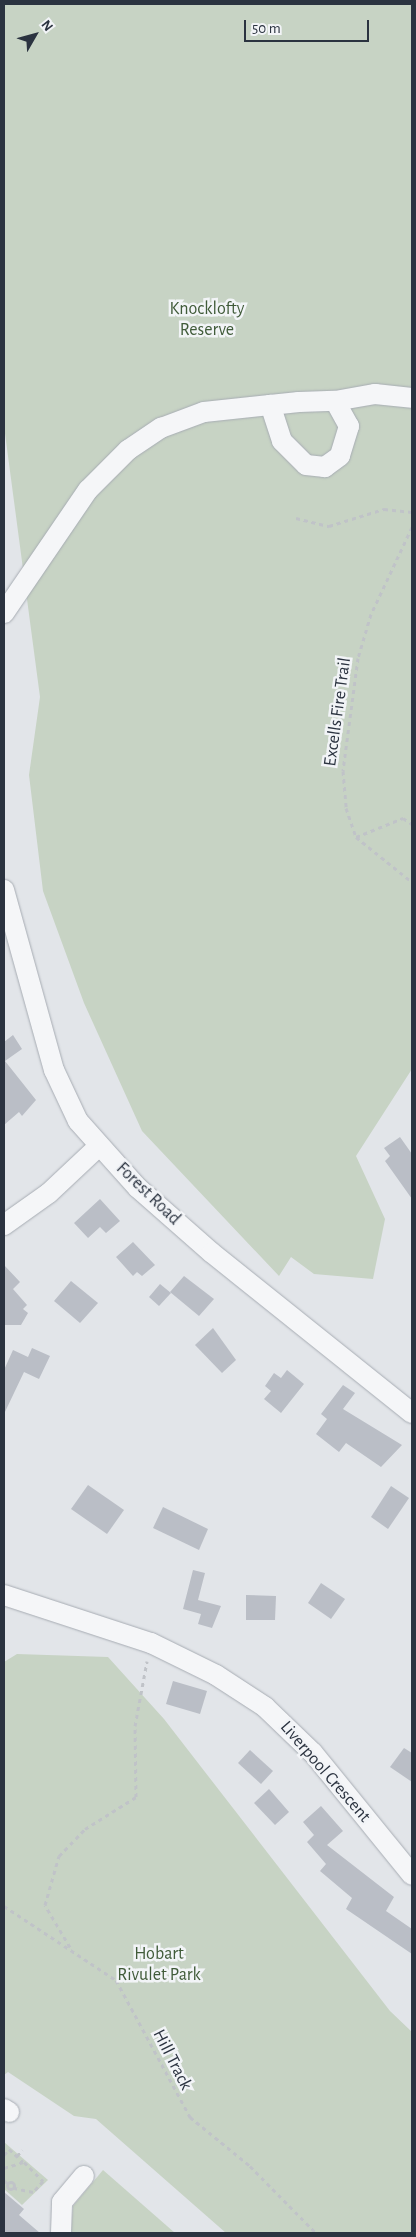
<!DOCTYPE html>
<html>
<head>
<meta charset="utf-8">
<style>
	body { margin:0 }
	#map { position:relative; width:416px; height:2237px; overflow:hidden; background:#e2e5e9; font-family:"Alegreya Sans",sans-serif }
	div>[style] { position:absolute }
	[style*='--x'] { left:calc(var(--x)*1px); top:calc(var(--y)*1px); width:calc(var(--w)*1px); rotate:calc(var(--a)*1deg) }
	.green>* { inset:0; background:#c7d3c4 }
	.building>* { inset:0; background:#babec6 }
	.path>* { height:3px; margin-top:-1.5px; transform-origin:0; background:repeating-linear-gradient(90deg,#c0c3c8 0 4px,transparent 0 8px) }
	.path>.ring { margin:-1.5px; padding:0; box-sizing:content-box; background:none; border:3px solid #c0c3c8; border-radius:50% }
	.roads { filter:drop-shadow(0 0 1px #a7acb3) drop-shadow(0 0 1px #a7acb3) }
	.minor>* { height:20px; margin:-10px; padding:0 10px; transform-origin:10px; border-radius:10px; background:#f5f6f8 }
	span { translate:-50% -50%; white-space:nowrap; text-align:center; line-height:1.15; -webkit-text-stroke:5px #f2f4f7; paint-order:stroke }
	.park-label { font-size:18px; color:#405b39 }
	.street-label { font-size:18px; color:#2b3340 }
	.frame { position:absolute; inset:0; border:5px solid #2b3340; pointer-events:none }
	.north { position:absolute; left:10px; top:10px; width:50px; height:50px; -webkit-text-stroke:4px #f2f4f7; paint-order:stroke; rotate:52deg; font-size:14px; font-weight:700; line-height:20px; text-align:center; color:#2b3340 }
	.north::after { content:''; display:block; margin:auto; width:18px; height:22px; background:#2b3340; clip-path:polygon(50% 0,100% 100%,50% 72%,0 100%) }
	.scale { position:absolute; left:244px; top:20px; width:125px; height:22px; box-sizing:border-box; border:2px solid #2b3340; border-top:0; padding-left:6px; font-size:15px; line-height:18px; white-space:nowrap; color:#2b3340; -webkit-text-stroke:4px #f2f4f7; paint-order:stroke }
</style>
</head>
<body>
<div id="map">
	<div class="green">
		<i style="clip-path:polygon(4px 4px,412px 4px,412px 1069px,356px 1156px,385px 1219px,373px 1279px,314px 1274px,291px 1257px,279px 1276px,142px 1131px,84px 1003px,43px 891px,29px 775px,40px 697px,4px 426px)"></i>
		<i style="clip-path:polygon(17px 1654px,108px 1657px,164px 1719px,390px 2011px,412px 2032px,412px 2233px,226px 2233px,96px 2119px,74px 2116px,8px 2072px,4px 2075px,4px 1662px)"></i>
		<i style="clip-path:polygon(4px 2142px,48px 2180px,22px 2205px,4px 2189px)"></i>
		<i style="clip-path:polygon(103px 2170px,175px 2233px,71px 2233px,73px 2206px)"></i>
	</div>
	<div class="building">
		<i style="clip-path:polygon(13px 1035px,22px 1049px,5px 1061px,36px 1100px,22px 1116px,19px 1112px,4px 1125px,4px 1042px)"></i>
		<i style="clip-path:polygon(400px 1137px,412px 1154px,412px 1199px,385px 1161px,390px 1156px,384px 1148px)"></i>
		<i style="clip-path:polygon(100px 1199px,120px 1221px,106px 1233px,100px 1227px,88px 1238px,74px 1223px)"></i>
		<i style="clip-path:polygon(133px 1242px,155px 1265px,142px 1276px,137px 1272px,133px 1276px,116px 1257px)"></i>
		<i style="clip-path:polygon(4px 1265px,20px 1282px,13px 1289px,27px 1305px,23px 1309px,28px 1313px,21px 1325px,4px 1325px)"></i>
		<i style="clip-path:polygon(184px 1276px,214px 1299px,199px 1316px,170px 1292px)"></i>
		<i style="clip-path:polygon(71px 1281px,98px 1303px,80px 1323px,54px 1301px)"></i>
		<i style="clip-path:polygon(160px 1284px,171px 1293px,159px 1306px,149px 1297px)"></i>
		<i style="clip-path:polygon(213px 1328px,236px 1360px,222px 1373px,195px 1345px)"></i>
		<i style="clip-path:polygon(32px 1348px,50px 1356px,39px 1379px,24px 1372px,4px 1414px,4px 1370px,13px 1350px,28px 1357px)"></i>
		<i style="clip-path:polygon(287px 1370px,304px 1384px,281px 1413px,264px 1399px,271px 1391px,265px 1386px,274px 1373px,281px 1378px)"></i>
		<i style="clip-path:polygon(343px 1385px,355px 1393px,343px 1409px,402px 1445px,381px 1467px,346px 1443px,339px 1452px,316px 1434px,327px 1419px,321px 1414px)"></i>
		<i style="clip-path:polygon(88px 1485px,124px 1510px,107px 1534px,71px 1509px)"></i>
		<i style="clip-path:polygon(391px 1486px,409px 1498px,388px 1529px,371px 1517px)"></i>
		<i style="clip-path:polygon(163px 1507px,208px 1529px,199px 1550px,153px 1528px)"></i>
		<i style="clip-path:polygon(193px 1570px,205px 1573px,198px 1600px,221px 1606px,212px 1628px,198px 1624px,201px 1614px,183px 1609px)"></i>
		<i style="clip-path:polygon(321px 1583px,345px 1599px,331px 1619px,308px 1603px)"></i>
		<i style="clip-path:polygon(246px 1595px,276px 1596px,275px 1620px,246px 1620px)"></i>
		<i style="clip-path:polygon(173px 1681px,207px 1691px,200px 1714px,166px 1704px)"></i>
		<i style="clip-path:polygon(404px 1748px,412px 1753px,412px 1782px,390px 1767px)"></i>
		<i style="clip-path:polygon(250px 1750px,273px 1771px,261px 1784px,238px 1763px)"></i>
		<i style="clip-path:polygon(269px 1789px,289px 1812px,275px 1825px,254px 1803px)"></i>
		<i style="clip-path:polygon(321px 1806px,343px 1831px,327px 1845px,394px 1897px,386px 1911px,412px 1929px,412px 1954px,346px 1909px,352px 1898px,320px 1871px,326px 1864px,307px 1842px,314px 1835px,303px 1822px)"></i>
		<i style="clip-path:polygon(4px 2192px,24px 2209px,19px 2215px,40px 2233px,4px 2233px)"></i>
	</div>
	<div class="path">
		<i style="--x:296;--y:518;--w:34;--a:14"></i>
		<i style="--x:329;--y:526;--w:58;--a:-17.2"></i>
		<i style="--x:384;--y:509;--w:28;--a:6"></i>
		<i style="--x:412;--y:527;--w:96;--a:115.2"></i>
		<i style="--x:371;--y:614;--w:46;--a:106.5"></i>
		<i style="--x:358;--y:658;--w:114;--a:97.6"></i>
		<i style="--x:343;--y:771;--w:37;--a:85"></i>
		<i style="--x:346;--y:808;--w:31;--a:71"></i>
		<i style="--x:356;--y:837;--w:72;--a:38.8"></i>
		<i style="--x:356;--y:837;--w:51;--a:-22"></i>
		<i style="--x:403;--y:818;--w:11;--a:34"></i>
		<i style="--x:4;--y:1906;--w:134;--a:33.5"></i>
		<i style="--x:116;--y:1980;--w:156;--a:61.6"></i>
		<i style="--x:190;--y:2117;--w:77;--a:39.2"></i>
		<i style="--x:250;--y:2166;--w:94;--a:45.4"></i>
		<i style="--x:70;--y:1947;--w:49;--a:-120.8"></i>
		<i style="--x:45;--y:1905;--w:51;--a:-74.1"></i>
		<i style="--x:59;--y:1856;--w:37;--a:-46"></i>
		<i style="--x:85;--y:1829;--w:60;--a:-32.1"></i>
		<i style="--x:136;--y:1797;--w:71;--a:-90.8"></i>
		<i style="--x:135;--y:1726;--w:66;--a:-79.5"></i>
		<i style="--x:4;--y:2155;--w:8;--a:-50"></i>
		<i style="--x:9;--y:2149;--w:19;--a:43"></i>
		<i style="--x:17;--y:2156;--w:8;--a:-50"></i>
		<i style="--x:4;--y:2168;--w:21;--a:-17"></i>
		<i style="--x:24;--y:2162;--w:27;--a:45"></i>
		<i style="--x:43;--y:2181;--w:15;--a:132"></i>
		<i style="--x:33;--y:2192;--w:19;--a:-168"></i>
		<i style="--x:4;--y:2180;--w:6;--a:45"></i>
		<i class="ring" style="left:7.5px;top:2182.5px;width:4px;height:4px"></i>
	</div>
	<div class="roads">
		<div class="minor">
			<i style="--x:335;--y:401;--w:41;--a:-9.9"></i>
			<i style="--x:375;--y:394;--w:37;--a:6"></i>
			<i style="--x:4;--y:613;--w:149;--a:-55.7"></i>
			<i style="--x:88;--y:490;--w:57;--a:-45"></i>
			<i style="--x:128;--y:450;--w:40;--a:-34"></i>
			<i style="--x:161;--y:428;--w:46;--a:-20.4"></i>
			<i style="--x:204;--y:412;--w:66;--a:-6.1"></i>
			<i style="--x:270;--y:405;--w:29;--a:-6"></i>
			<i style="--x:299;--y:402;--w:36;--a:-2"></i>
			<i style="--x:335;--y:401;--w:29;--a:61"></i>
			<i style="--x:349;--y:426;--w:31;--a:107"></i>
			<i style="--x:340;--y:456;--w:19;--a:144"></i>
			<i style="--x:325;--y:467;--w:19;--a:-174"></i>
			<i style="--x:306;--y:465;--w:34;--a:-135"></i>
			<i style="--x:282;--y:441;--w:38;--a:-108"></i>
			<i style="--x:4;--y:890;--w:187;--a:74.5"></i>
			<i style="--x:54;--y:1070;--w:56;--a:64.8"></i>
			<i style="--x:78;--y:1121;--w:90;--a:48.2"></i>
			<i style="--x:138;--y:1188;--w:98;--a:41.3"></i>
			<i style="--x:212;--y:1253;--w:256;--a:38.7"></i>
			<i style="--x:4;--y:1225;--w:55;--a:-35.4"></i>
			<i style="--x:49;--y:1193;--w:69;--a:-43.2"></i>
			<i style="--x:4;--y:1595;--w:155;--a:18.1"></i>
			<i style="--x:151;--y:1643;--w:72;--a:26.2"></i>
			<i style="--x:216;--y:1675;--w:59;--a:33.1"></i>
			<i style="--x:265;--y:1707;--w:66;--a:43.8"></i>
			<i style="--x:313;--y:1753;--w:157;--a:50.9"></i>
			<i style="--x:4;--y:2109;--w:6;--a:31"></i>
			<i style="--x:61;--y:2233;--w:31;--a:-88"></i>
			<i style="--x:62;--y:2202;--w:34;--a:-50"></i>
		</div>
	</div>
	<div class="park-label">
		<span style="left:207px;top:320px">Knocklofty<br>Reserve</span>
		<span style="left:159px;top:1965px">Hobart<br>Rivulet Park</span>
	</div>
	<div class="street-label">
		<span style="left:338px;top:712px;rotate:-82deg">Excells Fire Trail</span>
		<span style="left:148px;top:1194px;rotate:44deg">Forest Road</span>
		<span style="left:325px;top:1772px;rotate:49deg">Liverpool Crescent</span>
		<span style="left:172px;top:2060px;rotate:63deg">Hill Track</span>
	</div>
	<div class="frame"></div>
	<div class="north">N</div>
	<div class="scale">50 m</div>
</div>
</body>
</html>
